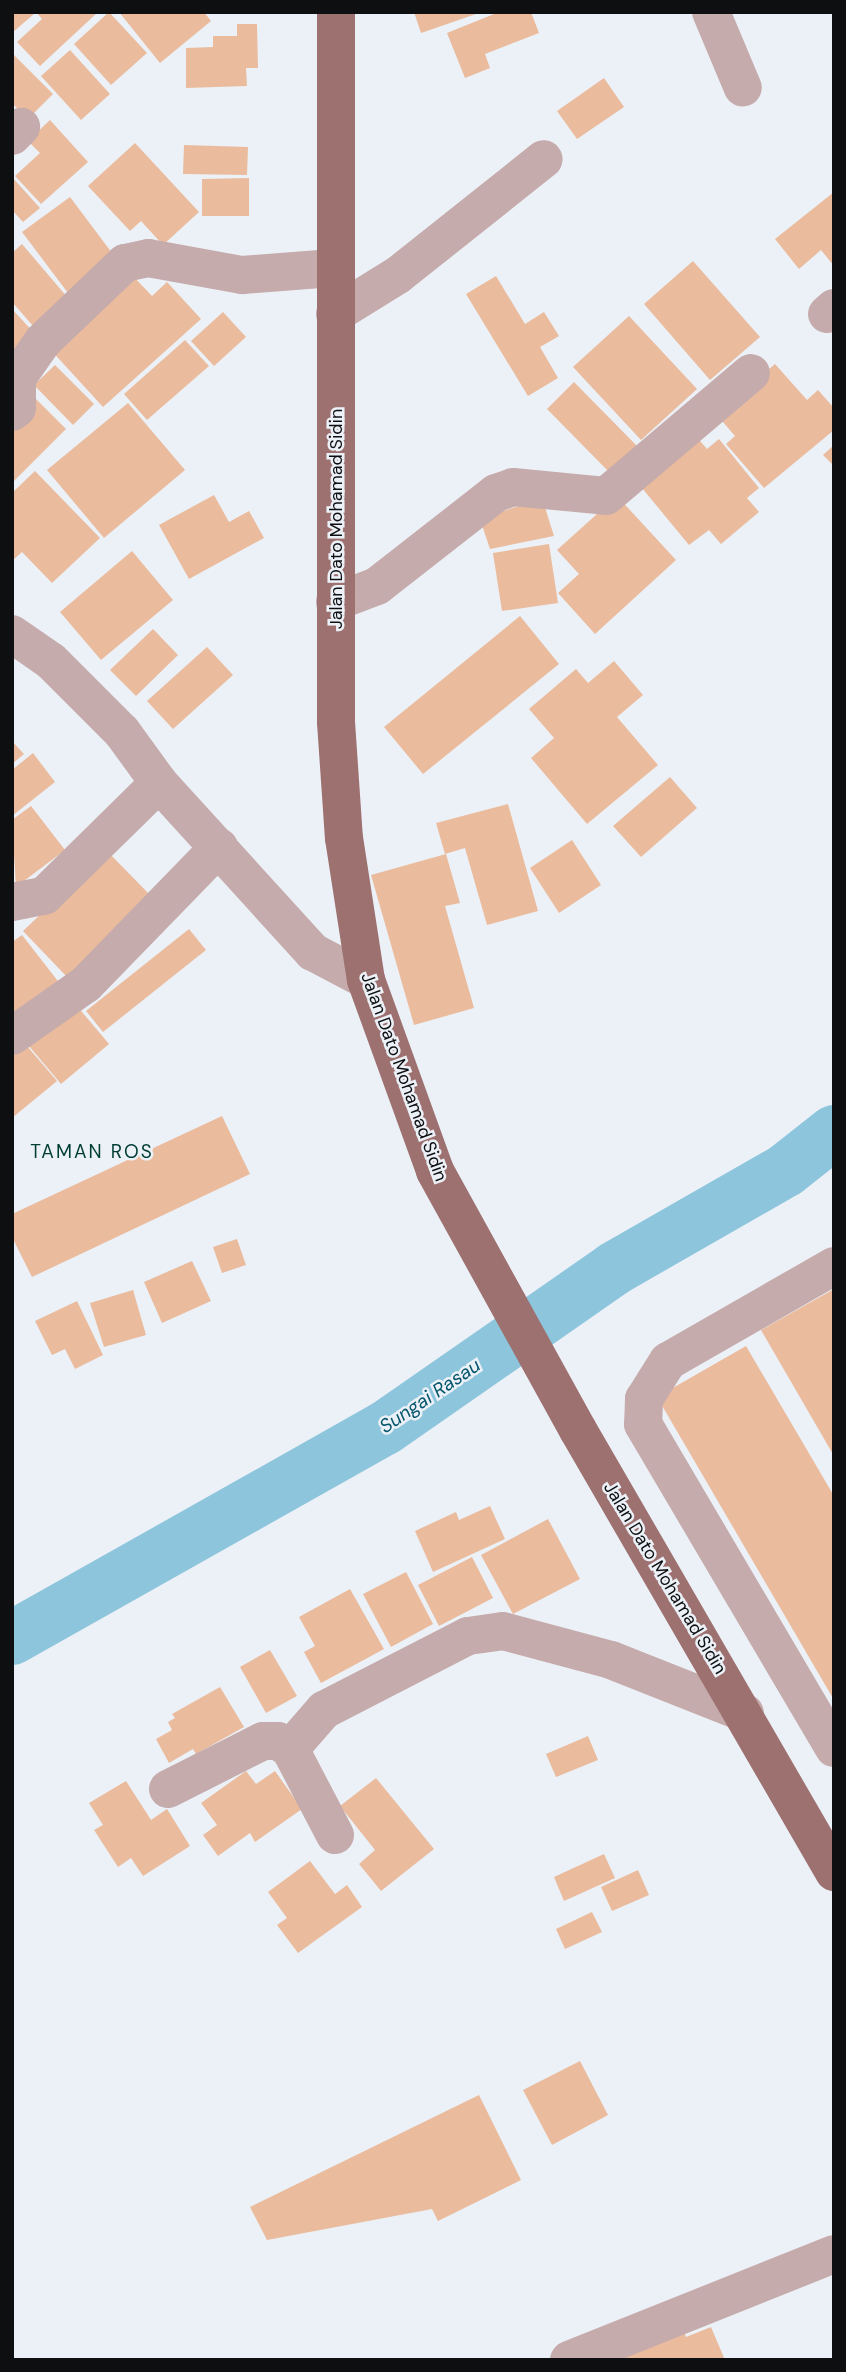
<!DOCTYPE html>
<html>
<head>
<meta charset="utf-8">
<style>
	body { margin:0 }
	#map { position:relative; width:846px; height:2372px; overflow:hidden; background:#ecf1f7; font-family:"DM Sans",sans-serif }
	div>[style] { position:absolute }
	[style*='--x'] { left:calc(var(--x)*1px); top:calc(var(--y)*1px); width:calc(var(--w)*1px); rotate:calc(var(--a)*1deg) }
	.river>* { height:54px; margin:-27px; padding:0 27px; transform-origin:27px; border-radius:27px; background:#8cc5dc }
	.building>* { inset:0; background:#eabb9d }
	.minor>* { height:38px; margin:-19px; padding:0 19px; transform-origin:19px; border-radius:19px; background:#c5abab }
	.major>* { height:38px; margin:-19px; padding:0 19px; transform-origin:19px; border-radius:19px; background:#9e7171 }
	span { translate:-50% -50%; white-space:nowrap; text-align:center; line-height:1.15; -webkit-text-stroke:5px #ecf1f7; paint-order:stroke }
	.street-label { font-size:18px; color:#0e0f11 }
	.neighbourhood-label { font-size:19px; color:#003d35; letter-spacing:2px }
	.water-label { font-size:19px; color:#05566d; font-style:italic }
	.frame { position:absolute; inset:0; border:14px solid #0e0f11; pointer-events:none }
</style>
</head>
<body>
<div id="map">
	<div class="river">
		<i style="--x:12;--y:1638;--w:428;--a:-29.4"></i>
		<i style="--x:385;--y:1428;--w:280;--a:-34.8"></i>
		<i style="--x:615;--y:1268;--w:197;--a:-29.8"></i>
		<i style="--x:786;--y:1170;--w:61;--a:-38.4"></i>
	</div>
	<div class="building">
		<i style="clip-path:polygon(12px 12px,33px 12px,34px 14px,12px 33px)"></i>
		<i style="clip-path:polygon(36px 12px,98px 12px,40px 66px,17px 42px,42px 19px)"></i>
		<i style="clip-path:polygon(109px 12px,147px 53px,111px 85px,74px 44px)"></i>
		<i style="clip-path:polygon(119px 12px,204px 12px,211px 21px,160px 63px)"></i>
		<i style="clip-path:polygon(414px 12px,479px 12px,479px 13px,421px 33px)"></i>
		<i style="clip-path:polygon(499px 12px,531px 12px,539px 33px,485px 54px,490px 68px,465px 78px,447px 33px)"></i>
		<i style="clip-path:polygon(237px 24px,257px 24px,258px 68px,246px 68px,247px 86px,186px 88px,186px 48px,213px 47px,213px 36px,237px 36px)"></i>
		<i style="clip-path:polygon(70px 50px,110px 94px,81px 120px,41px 76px)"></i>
		<i style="clip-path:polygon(12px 53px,53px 94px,28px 119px,12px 103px)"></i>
		<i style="clip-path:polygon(604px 78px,624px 107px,577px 139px,557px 111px)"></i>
		<i style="clip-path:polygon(50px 120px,88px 162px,41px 204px,15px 176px,40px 153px,28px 141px)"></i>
		<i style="clip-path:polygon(135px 143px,199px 212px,163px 245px,141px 221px,130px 231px,88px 186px)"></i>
		<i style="clip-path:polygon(184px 145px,248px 147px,247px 175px,183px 174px)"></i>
		<i style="clip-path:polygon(12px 177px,40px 208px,23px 222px,12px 210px)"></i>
		<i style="clip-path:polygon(249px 178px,249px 216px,202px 216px,202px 179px)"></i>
		<i style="clip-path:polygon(834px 192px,834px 266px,821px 250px,799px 269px,775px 239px)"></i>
		<i style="clip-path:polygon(70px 197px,115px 257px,68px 293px,22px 232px)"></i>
		<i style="clip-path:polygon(22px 244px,68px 298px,33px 326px,12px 302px,12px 253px)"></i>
		<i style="clip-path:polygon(693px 261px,760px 337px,710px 380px,644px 304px)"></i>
		<i style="clip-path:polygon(131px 274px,152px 296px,167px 282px,201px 319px,103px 407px,49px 348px)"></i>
		<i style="clip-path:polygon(496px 276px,525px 324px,544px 312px,559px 336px,540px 347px,558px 378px,528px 396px,466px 294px)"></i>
		<i style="clip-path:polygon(12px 309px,37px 336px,12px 359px)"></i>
		<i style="clip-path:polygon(223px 312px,246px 337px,214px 366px,191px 341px)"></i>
		<i style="clip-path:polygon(629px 316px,697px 389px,641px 440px,573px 367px)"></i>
		<i style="clip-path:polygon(185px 340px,209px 366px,147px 420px,124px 394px)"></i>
		<i style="clip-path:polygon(775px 364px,807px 400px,818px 390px,834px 408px,834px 430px,764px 488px,726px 444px,735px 436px,716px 414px)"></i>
		<i style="clip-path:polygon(55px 365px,94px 404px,73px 425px,34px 385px)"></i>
		<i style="clip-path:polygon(574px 382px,638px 447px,611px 474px,547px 409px)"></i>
		<i style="clip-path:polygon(33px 396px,66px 429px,12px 483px,12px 418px)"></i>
		<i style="clip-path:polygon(128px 403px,185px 470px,104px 538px,47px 470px)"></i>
		<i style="clip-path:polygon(695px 435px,707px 449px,719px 439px,759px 488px,747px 498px,759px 512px,721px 544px,709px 530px,689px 545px,637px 482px)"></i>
		<i style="clip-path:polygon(834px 445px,834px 466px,823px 455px)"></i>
		<i style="clip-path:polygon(35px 471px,100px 538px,52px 583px,22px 552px,12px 561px,12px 493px)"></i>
		<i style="clip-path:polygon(214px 495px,229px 522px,249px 511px,264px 538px,189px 579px,159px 525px)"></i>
		<i style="clip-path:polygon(617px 496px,676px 560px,595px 634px,558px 593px,579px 574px,557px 550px)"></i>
		<i style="clip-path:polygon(542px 498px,554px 536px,490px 549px,480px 519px)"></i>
		<i style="clip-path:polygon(549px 544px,558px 603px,502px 611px,493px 553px)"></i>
		<i style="clip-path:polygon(132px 551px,173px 600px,101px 660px,60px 612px)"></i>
		<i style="clip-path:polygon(520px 616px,559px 664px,423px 774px,384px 727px)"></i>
		<i style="clip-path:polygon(153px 629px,178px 655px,136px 696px,110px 670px)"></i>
		<i style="clip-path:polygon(207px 647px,233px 675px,173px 729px,147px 701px)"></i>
		<i style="clip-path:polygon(614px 661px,643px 695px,617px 717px,658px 765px,587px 824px,531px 758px,554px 738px,529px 709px,576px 669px,588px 683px)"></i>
		<i style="clip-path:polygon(12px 741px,24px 754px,12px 764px)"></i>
		<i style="clip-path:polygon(33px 753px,55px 782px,12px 816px,12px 770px)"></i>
		<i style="clip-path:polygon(670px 777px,697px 808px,641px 857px,613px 826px)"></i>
		<i style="clip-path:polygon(508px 804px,538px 911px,487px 925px,465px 848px,445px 854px,436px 823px)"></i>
		<i style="clip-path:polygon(31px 806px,65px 850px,16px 887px,12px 820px)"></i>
		<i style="clip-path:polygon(572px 840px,601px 885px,559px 913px,530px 868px)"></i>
		<i style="clip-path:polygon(107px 851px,152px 897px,67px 977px,23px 931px)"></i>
		<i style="clip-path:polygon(446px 854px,460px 903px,445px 906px,474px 1008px,414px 1025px,371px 875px)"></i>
		<i style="clip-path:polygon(189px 929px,206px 950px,103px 1032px,86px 1011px)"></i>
		<i style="clip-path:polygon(22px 935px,61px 985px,12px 1023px,12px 942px)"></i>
		<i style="clip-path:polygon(66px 993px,109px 1044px,61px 1084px,18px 1033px)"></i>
		<i style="clip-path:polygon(15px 1032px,57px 1081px,12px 1118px,12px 1034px)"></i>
		<i style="clip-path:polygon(222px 1116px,250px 1174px,32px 1277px,12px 1237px,12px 1214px)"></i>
		<i style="clip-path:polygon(237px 1239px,246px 1265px,222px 1273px,213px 1247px)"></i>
		<i style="clip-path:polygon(192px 1261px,211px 1301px,162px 1323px,144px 1282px)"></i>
		<i style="clip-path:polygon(834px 1289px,834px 1456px,761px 1330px)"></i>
		<i style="clip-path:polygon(133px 1290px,146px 1335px,104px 1347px,90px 1303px)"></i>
		<i style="clip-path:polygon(77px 1301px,103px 1355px,75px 1369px,65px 1349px,52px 1355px,35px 1321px)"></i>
		<i style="clip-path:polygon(746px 1346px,834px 1496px,834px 1700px,657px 1397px)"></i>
		<i style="clip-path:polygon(490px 1506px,505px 1539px,433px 1572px,415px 1531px,456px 1512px,459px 1520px)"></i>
		<i style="clip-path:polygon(548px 1519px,580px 1579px,513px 1614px,481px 1555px)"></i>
		<i style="clip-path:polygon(472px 1557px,493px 1598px,439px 1626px,418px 1585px)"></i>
		<i style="clip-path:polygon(406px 1572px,433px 1624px,391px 1647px,363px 1594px)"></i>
		<i style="clip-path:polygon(350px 1589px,384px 1649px,321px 1683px,304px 1652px,315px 1646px,299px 1617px)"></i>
		<i style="clip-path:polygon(270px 1650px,297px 1696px,266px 1713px,240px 1667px)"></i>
		<i style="clip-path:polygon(220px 1687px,244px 1727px,196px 1754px,193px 1749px,169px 1763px,156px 1739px,172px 1730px,168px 1722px,175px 1718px,172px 1714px)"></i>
		<i style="clip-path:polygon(588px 1736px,598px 1760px,556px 1777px,546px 1754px)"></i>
		<i style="clip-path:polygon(246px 1771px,256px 1784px,275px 1771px,302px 1809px,255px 1842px,250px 1833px,218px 1856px,203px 1835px,217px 1825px,201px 1803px)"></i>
		<i style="clip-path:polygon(376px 1778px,434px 1849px,381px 1891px,359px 1864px,375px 1850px,340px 1806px)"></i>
		<i style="clip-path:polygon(126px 1781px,151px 1820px,167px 1809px,190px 1846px,143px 1876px,131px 1858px,118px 1867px,94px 1830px,103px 1825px,89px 1803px)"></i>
		<i style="clip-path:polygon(604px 1854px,615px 1878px,564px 1901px,554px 1877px)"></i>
		<i style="clip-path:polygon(310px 1861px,335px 1894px,347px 1885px,362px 1907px,298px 1953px,277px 1925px,287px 1918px,268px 1892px)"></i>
		<i style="clip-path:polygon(638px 1870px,649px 1895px,612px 1911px,601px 1887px)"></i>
		<i style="clip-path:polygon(592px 1912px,602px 1932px,565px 1949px,556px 1929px)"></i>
		<i style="clip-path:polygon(580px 2061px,608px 2115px,552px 2145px,523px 2090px)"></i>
		<i style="clip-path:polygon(479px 2095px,521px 2180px,438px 2221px,432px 2209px,267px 2240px,250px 2207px)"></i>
		<i style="clip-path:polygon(681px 2324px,686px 2337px,711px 2327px,725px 2360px,592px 2360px)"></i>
	</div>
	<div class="minor">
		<i style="--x:711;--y:12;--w:82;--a:67.2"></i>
		<i style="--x:12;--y:136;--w:13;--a:-45"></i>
		<i style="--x:335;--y:314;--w:74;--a:-31.8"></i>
		<i style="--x:398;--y:275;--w:186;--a:-38.5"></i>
		<i style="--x:827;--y:314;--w:9;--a:-41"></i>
		<i style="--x:12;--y:412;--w:6;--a:-39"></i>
		<i style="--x:17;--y:408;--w:30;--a:-90"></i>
		<i style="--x:17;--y:378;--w:45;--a:-54.9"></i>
		<i style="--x:43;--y:341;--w:113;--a:-43.6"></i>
		<i style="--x:125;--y:263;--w:24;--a:-12"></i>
		<i style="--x:148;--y:258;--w:96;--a:10.3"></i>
		<i style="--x:242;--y:275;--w:91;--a:-4.4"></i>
		<i style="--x:335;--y:602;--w:45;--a:-20.9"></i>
		<i style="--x:377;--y:586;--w:151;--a:-38"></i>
		<i style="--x:496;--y:493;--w:18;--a:-19"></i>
		<i style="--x:513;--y:487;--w:93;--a:5.5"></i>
		<i style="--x:606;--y:496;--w:190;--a:-40.3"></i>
		<i style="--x:12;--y:634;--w:47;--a:34.7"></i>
		<i style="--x:51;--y:661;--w:100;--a:45"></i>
		<i style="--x:122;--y:732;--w:63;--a:54"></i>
		<i style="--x:159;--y:783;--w:229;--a:47.7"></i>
		<i style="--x:313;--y:952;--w:60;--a:27.8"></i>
		<i style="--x:12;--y:902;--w:33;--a:-11"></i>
		<i style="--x:44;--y:896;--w:161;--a:-44.5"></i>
		<i style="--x:12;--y:1036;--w:90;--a:-35.1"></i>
		<i style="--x:86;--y:984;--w:191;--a:-45.8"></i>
		<i style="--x:834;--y:1266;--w:191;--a:150.2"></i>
		<i style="--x:668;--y:1361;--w:45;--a:122.3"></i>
		<i style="--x:644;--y:1399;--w:25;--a:92"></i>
		<i style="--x:643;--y:1424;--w:376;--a:59.5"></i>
		<i style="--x:168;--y:1789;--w:106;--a:-26.8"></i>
		<i style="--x:263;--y:1741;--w:15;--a:0"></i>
		<i style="--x:278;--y:1741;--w:14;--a:34"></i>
		<i style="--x:335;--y:1835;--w:97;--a:-117.6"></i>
		<i style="--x:290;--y:1749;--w:52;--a:-48.9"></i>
		<i style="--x:324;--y:1710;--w:162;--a:-27.2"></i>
		<i style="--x:468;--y:1636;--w:35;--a:-8"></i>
		<i style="--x:503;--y:1631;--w:112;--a:15"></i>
		<i style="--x:611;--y:1660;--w:144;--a:21.6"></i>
		<i style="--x:569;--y:2360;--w:285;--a:-21.8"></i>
	</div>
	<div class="major">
		<i style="--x:336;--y:12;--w:710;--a:90"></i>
		<i style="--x:336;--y:722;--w:116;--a:86.1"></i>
		<i style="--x:344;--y:838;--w:144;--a:81.2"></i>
		<i style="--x:366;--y:980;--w:203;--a:70.1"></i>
		<i style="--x:435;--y:1171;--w:296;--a:61.1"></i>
		<i style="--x:578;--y:1430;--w:511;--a:59.92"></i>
	</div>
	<div class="street-label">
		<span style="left:336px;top:519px;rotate:-90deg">Jalan Dato Mohamad Sidin</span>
		<span style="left:404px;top:1077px;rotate:70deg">Jalan Dato Mohamad Sidin</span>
		<span style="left:665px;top:1578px;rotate:59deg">Jalan Dato Mohamad Sidin</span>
	</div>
	<div class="neighbourhood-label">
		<span style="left:92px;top:1152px">TAMAN ROS</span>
	</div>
	<div class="water-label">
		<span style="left:430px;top:1396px;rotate:-34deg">Sungai Rasau</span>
	</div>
	<div class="frame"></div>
</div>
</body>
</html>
